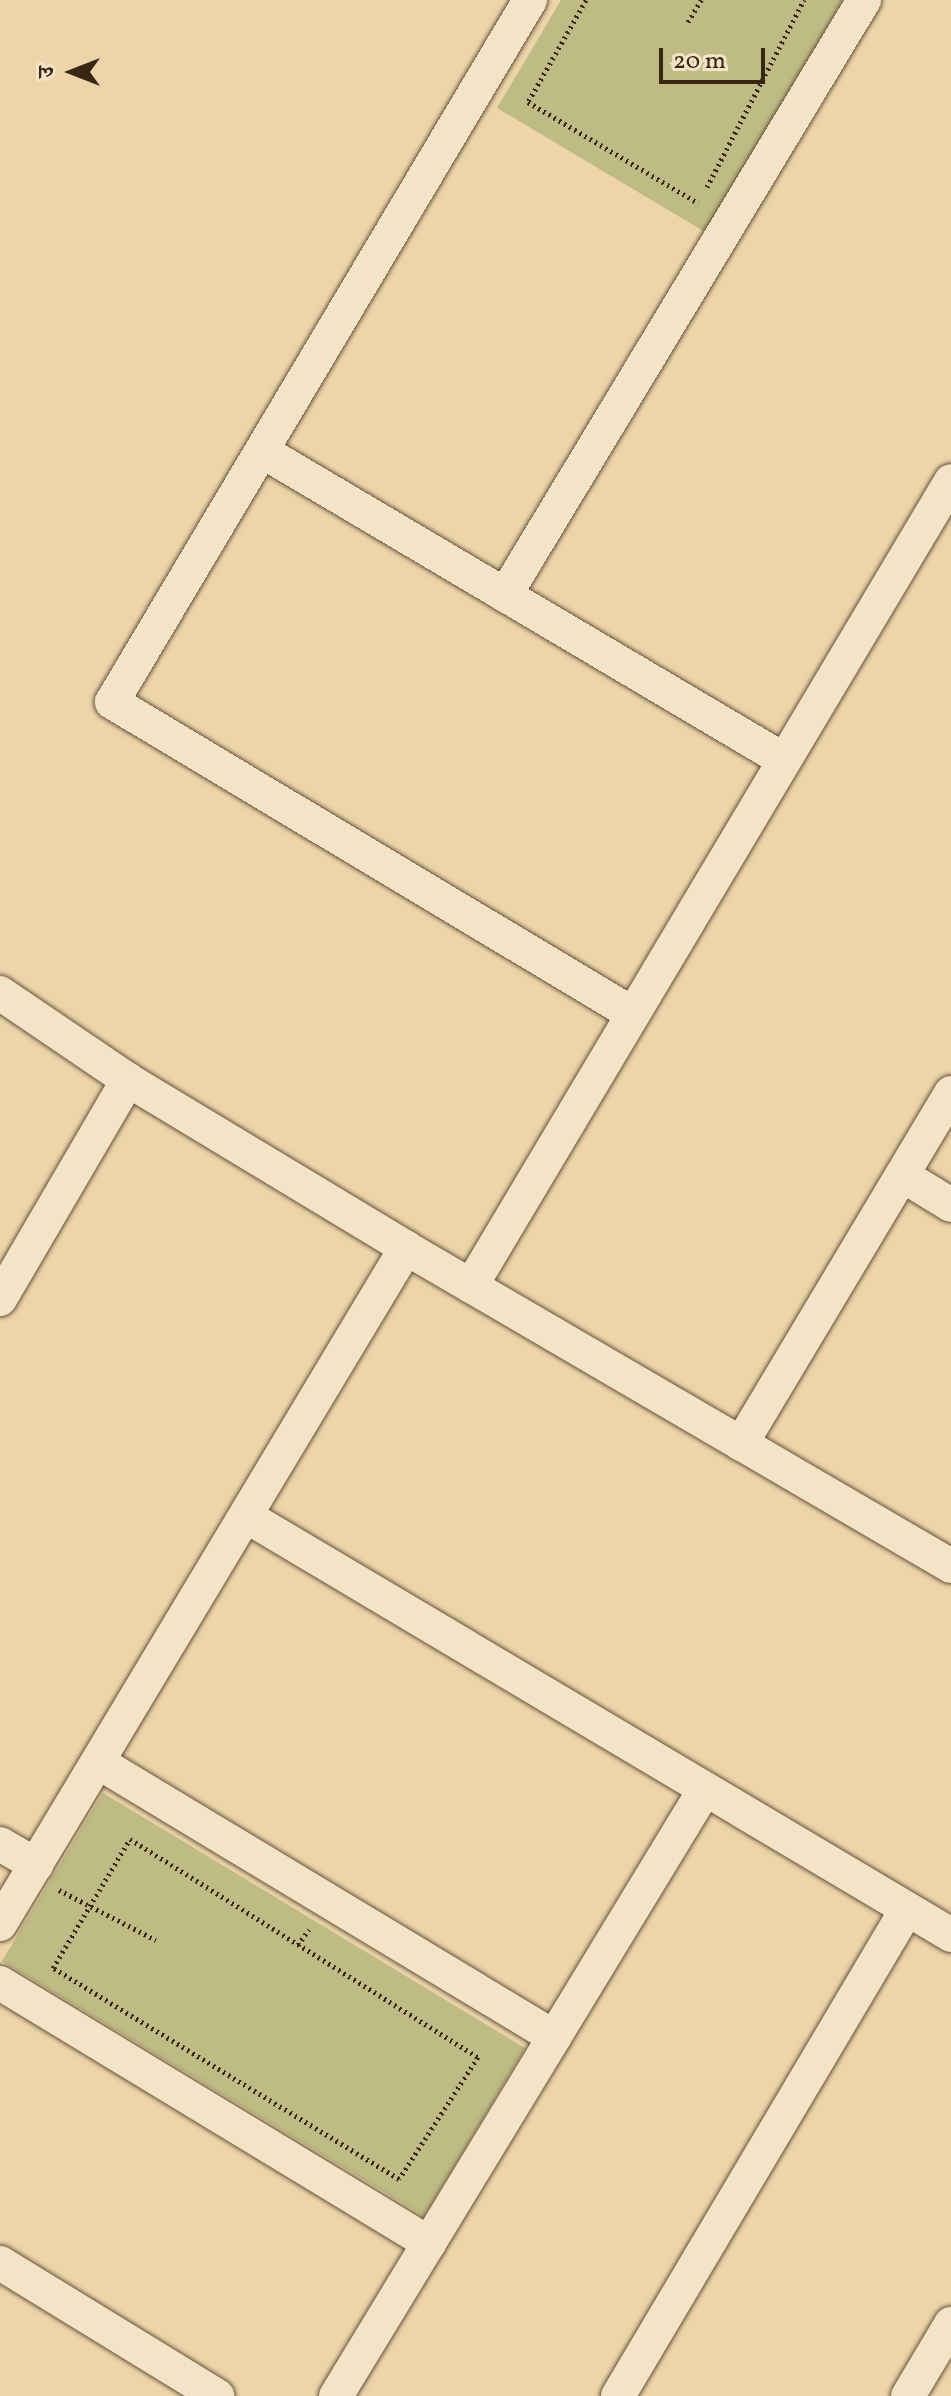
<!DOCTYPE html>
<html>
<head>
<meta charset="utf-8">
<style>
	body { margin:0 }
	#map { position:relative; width:951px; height:2396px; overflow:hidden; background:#edd5a9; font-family:Vollkorn,"Noto Serif Devanagari",serif }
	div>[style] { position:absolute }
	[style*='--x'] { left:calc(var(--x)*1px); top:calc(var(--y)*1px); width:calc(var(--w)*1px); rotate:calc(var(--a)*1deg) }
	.green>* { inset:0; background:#bebc84 }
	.path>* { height:5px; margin-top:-2.5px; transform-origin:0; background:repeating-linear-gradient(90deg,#392716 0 2px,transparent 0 6px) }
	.roads { filter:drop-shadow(0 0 2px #66523b) drop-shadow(0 0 2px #66523b) }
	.minor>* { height:34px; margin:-17px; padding:0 17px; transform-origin:17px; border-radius:17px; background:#f3e4c7 }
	span { translate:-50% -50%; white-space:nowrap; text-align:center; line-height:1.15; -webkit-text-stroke:6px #f3e4c7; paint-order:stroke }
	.north { position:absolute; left:32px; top:32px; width:80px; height:80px; -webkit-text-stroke:6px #f3e4c7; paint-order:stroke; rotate:270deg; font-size:22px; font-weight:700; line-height:32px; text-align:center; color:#392716 }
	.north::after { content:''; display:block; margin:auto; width:28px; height:36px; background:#392716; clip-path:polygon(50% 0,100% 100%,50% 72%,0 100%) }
	.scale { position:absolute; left:659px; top:48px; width:106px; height:36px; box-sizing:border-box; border:4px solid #392716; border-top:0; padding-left:10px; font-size:24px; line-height:28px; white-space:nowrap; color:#392716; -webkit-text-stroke:6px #f3e4c7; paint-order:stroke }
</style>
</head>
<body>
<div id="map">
	<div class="green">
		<i style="clip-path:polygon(561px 0,843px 0,705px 232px,497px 108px)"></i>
		<i style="clip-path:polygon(103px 1793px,525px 2048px,424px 2216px,2px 1961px)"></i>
	</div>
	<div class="path">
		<i style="--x:586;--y:0;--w:117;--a:119.6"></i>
		<i style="--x:528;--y:102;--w:198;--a:30.7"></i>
		<i style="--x:688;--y:22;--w:26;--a:-59"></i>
		<i style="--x:707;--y:187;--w:211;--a:-62.6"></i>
		<i style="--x:130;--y:1839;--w:411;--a:32.1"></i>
		<i style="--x:478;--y:2057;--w:145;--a:122.9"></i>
		<i style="--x:399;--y:2179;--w:405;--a:-148.6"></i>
		<i style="--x:53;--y:1968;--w:150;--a:-59.2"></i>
		<i style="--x:59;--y:1890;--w:109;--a:27.3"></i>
		<i style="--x:298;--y:1945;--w:19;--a:-55"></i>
	</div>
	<div class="roads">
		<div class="minor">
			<i style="--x:530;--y:0;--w:817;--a:120.77"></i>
			<i style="--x:112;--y:702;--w:607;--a:30.92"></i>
			<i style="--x:262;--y:451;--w:607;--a:30.62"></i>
			<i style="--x:505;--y:595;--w:695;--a:-58.89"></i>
			<i style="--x:0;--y:993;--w:155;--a:34.2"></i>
			<i style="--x:128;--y:1080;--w:325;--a:31.1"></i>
			<i style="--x:406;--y:1248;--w:631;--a:30.26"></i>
			<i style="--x:902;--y:1175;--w:57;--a:31.5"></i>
			<i style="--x:471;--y:1286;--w:937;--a:-59.19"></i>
			<i style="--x:0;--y:1299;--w:254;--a:-59.7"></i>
			<i style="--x:741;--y:1444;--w:409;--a:-59.1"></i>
			<i style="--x:246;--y:1516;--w:820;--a:30.72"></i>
			<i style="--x:98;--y:1762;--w:533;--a:31.09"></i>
			<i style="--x:0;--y:1844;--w:42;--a:30.3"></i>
			<i style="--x:0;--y:1924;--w:789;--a:-59.01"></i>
			<i style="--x:0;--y:1983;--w:502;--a:31.22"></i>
			<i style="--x:0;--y:2263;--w:255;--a:31.5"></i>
			<i style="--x:336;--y:2396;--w:710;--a:-58.7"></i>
			<i style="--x:618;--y:2396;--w:566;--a:-59.31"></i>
			<i style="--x:908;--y:2396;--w:84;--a:-59.2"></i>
		</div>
	</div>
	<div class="north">उ</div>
	<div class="scale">20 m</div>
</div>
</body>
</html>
